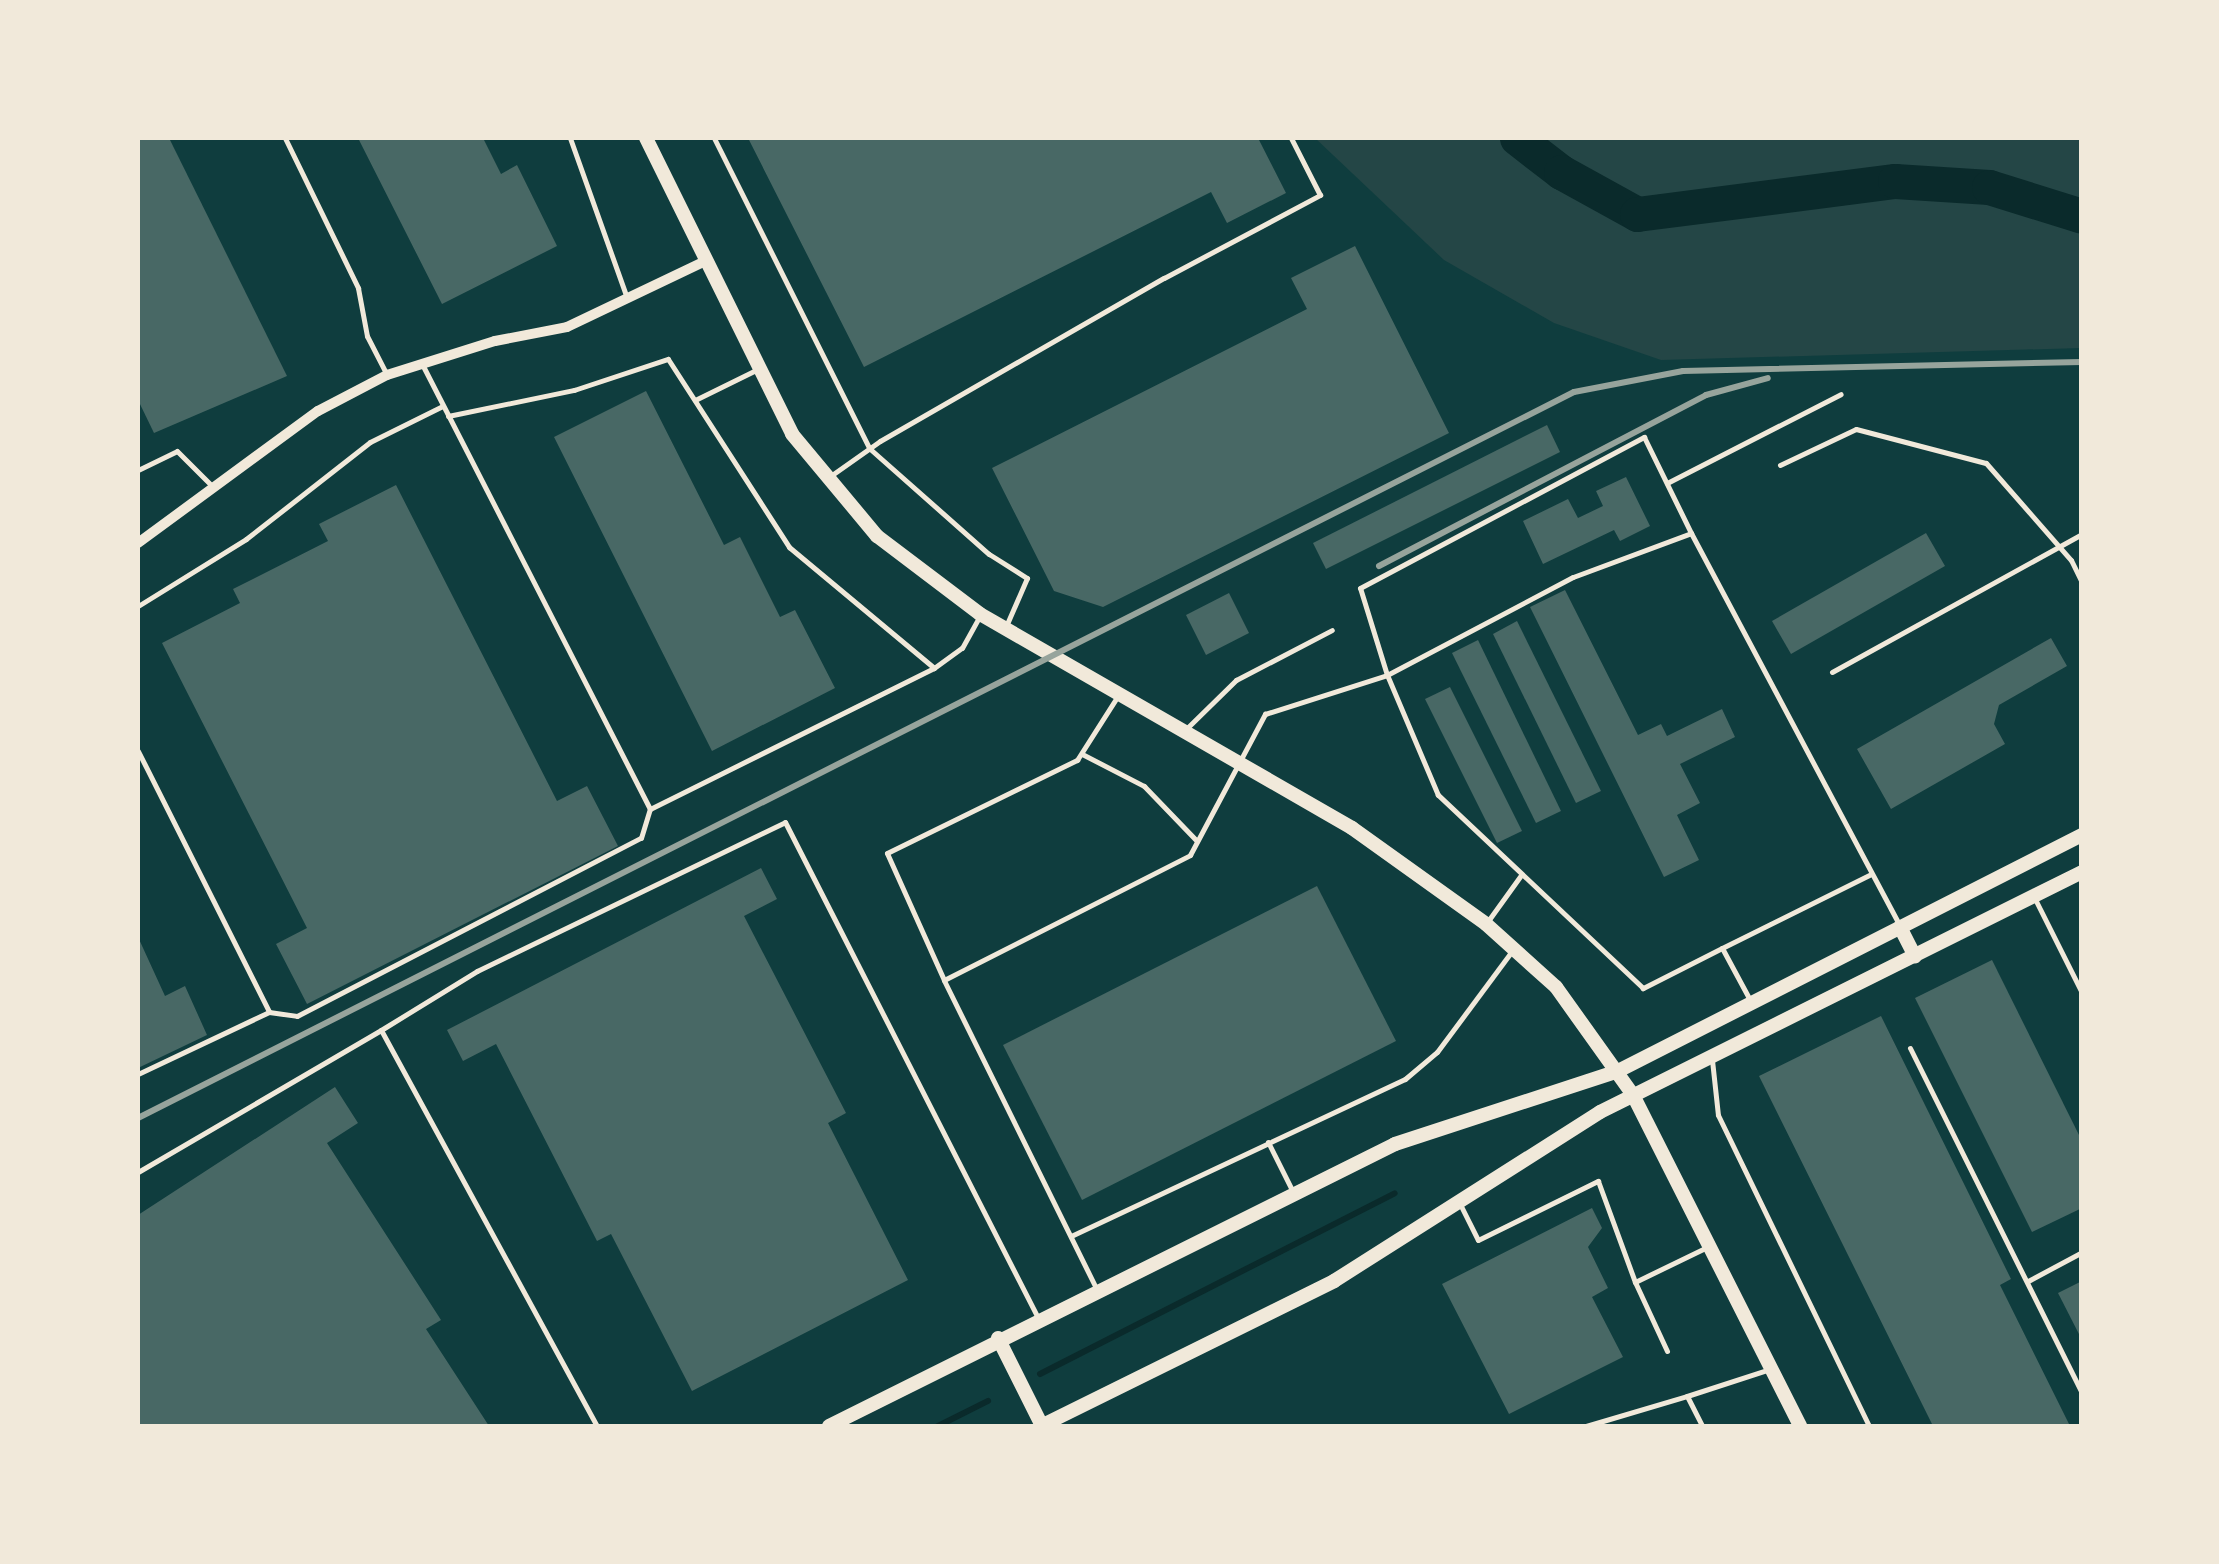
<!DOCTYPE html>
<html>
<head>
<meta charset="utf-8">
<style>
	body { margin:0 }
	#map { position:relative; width:2219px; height:1564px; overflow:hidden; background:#0f3d3e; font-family:Poppins,sans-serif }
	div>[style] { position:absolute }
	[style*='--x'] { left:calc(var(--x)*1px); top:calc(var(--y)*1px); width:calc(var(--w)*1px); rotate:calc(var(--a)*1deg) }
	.green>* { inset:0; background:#244646 }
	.stream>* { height:6px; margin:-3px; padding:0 3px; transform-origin:3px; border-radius:3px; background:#0a2a2b }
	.river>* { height:35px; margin:-17.5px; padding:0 17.5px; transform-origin:17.5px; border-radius:17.5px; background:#0a2a2b }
	.building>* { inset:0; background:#486865 }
	.service>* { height:5px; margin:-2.5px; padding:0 2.5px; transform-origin:2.5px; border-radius:2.5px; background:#f1e9da }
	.minor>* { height:10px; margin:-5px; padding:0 5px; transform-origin:5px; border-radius:5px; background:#f1e9da }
	.tertiary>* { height:14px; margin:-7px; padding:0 7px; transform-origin:7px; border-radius:7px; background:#f1e9da }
	.rail>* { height:6px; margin:-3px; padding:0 3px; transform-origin:3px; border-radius:3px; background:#97a49c }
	span { translate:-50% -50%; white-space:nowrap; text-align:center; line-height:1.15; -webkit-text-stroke:8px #f1e9da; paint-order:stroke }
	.frame { position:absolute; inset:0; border:140px solid #f1e9da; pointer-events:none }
</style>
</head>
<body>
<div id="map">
	<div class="green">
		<i style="clip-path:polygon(1315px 138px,2081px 138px,2081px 348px,1661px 360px,1554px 323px,1444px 260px)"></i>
	</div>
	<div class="stream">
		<i style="--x:1040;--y:1374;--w:398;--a:-27"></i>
		<i style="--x:938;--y:1426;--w:56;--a:-26.6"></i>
	</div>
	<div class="river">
		<i style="--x:1517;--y:138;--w:56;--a:37.7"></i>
		<i style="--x:1561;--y:172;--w:87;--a:28.9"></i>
		<i style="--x:1637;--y:214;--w:260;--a:-7.3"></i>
		<i style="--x:1895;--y:181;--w:94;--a:3.7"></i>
		<i style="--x:1989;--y:187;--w:97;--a:17.3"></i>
	</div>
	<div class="building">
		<i style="clip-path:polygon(138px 138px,169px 138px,287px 376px,154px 433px,138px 400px)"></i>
		<i style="clip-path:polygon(358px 138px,483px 138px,501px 174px,517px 165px,557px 246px,442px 304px)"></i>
		<i style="clip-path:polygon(748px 138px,1258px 138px,1286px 193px,1227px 223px,1211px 192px,864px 367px)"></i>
		<i style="clip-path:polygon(1355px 246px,1449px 433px,1103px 607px,1054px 591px,992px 468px,1307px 309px,1291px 278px)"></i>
		<i style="clip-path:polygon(646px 391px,724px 545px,740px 537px,780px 617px,795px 610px,835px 688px,712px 751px,554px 437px)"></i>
		<i style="clip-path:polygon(1547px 425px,1560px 452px,1326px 569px,1313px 543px)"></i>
		<i style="clip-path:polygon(1626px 477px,1650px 526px,1620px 541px,1614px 530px,1543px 564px,1523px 521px,1568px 499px,1578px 518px,1603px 506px,1596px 491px)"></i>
		<i style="clip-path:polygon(396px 485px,557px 801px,587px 786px,618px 846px,307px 1004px,276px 944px,307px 928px,162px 643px,240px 603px,233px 589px,328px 541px,319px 524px)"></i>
		<i style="clip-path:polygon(1926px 533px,1945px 566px,1791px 654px,1772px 621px)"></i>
		<i style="clip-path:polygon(1565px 590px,1638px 735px,1661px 724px,1667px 736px,1722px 709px,1735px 737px,1680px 764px,1700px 803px,1677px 815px,1699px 860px,1664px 877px,1530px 607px)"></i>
		<i style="clip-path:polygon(1229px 593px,1249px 633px,1206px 655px,1186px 615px)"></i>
		<i style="clip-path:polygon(1517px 621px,1601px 791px,1576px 803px,1493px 634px)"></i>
		<i style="clip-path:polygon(2051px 638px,2067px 666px,1999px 705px,1994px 724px,2005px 744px,1891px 809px,1857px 749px)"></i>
		<i style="clip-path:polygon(1478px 640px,1561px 811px,1536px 823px,1452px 653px)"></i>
		<i style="clip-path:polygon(1450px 687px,1522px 831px,1497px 843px,1425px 699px)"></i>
		<i style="clip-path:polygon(761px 868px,777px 899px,744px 916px,846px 1113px,828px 1123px,908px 1280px,692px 1391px,611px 1234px,597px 1241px,496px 1044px,463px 1061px,447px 1030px)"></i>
		<i style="clip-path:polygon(1317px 886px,1396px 1041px,1082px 1200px,1003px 1045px)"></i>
		<i style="clip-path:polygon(138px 937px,165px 996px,185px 986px,207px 1035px,138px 1068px)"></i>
		<i style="clip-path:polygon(1992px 960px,2082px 1141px,2082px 1208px,2032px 1232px,1915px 998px)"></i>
		<i style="clip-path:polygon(1881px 1016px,2011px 1279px,2000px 1285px,2070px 1426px,1933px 1426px,1759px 1076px)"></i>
		<i style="clip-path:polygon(335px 1087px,358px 1123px,327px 1143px,441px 1320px,426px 1329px,489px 1426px,138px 1426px,138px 1215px)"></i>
		<i style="clip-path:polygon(1592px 1208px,1602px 1228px,1588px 1247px,1608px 1288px,1592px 1297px,1623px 1357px,1509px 1414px,1442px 1284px)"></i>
		<i style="clip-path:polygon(2082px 1281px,2082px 1340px,2058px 1293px)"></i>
	</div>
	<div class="service">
		<i style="--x:285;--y:138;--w:167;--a:64"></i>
		<i style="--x:358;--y:288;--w:49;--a:79.4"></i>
		<i style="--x:367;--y:336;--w:42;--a:62.8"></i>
		<i style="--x:570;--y:138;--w:170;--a:70.4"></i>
		<i style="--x:714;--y:138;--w:347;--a:63.4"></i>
		<i style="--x:869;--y:448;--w:160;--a:41.5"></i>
		<i style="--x:989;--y:554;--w:45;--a:32.3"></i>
		<i style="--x:1027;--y:578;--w:50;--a:113.5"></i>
		<i style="--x:422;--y:364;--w:500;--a:62.87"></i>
		<i style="--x:650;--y:809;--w:317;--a:-26.4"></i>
		<i style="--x:934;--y:668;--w:34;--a:-36"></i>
		<i style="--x:962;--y:648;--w:35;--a:-61"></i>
		<i style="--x:695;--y:400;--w:68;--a:-26.2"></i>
		<i style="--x:448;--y:416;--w:129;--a:-11.7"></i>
		<i style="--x:574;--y:390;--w:99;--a:-18.3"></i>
		<i style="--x:668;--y:359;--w:224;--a:57.2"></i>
		<i style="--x:789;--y:547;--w:189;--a:39.8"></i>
		<i style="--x:1780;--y:465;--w:84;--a:-25.3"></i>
		<i style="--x:1856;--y:429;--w:134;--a:14.7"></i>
		<i style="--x:1986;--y:463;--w:129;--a:48.8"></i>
		<i style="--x:2071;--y:560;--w:25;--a:64"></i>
		<i style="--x:138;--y:470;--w:43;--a:-26"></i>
		<i style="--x:177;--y:451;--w:51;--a:45"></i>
		<i style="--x:829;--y:477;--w:62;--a:-35.2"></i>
		<i style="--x:880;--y:441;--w:327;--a:-29.9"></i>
		<i style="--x:1164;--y:278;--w:177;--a:-28"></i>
		<i style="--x:1320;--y:195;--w:64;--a:-117"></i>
		<i style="--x:1667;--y:483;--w:195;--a:-27.1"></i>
		<i style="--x:138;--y:606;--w:127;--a:-31.8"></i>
		<i style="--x:246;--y:539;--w:157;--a:-38"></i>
		<i style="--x:370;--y:442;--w:81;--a:-26.3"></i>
		<i style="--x:1832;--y:672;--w:286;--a:-28.9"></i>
		<i style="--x:1186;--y:729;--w:70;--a:-44.4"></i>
		<i style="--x:1236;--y:680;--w:108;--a:-27.5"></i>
		<i style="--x:138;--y:751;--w:292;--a:63.3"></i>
		<i style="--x:269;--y:1012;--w:145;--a:154.7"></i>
		<i style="--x:1082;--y:754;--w:70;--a:27.3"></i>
		<i style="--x:1144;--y:786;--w:76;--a:46.1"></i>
		<i style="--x:2035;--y:899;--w:105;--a:63.4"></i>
		<i style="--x:1488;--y:921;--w:57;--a:-54.3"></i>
		<i style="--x:1722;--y:948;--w:166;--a:-26.4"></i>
		<i style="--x:944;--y:980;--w:139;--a:-114.2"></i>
		<i style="--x:887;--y:853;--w:212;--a:-26.1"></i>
		<i style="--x:1077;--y:760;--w:78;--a:-57.5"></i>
		<i style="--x:1750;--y:1000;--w:59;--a:-118.3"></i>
		<i style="--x:1722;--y:948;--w:89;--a:153.1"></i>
		<i style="--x:1643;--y:988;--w:282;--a:-136.7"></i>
		<i style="--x:1438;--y:795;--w:130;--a:-113"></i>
		<i style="--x:1387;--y:675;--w:210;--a:-27.8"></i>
		<i style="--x:1573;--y:577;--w:126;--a:-20.4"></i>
		<i style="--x:1691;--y:533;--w:444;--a:62"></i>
		<i style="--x:269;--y:1012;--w:28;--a:8"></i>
		<i style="--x:297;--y:1016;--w:387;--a:-27.4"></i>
		<i style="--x:641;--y:838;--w:30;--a:-73"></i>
		<i style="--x:381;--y:1030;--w:113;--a:-31.6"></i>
		<i style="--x:477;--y:971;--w:342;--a:-25.8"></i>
		<i style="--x:785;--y:822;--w:557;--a:62.97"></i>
		<i style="--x:1910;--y:1048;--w:385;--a:63.5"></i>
		<i style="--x:1712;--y:1060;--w:55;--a:83.8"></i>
		<i style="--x:1718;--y:1115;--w:346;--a:64.1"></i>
		<i style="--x:1268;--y:1142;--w:56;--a:63.4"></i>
		<i style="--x:138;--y:1172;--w:281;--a:-30.3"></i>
		<i style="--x:381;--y:1030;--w:451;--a:61.4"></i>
		<i style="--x:1460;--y:1204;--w:40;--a:63.4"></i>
		<i style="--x:1478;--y:1240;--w:134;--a:-26.2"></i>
		<i style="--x:1598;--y:1181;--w:108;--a:69.9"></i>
		<i style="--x:1635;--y:1282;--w:82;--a:-25.9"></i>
		<i style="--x:1071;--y:1236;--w:369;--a:-25.2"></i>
		<i style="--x:1405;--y:1079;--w:42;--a:-40.2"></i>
		<i style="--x:1437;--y:1052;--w:126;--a:-53.4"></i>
		<i style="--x:2028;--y:1281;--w:61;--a:-28.2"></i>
		<i style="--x:1635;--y:1282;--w:76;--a:65.1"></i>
		<i style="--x:1096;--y:1288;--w:343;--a:-116.3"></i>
		<i style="--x:944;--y:980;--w:276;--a:-26.9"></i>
		<i style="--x:1190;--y:855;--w:160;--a:-62"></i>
		<i style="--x:1265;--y:714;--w:128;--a:-17.7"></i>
		<i style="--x:1387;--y:675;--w:91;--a:-107.2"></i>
		<i style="--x:1360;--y:588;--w:322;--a:-28"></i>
		<i style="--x:1644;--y:437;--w:107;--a:63.9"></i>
		<i style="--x:1687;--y:1396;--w:87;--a:-18"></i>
		<i style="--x:1586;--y:1426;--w:105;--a:-16.5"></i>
		<i style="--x:1687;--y:1396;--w:34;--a:63"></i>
	</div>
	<div class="minor">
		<i style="--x:138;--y:543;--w:223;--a:-36.3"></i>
		<i style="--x:318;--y:411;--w:78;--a:-27.6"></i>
		<i style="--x:387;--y:375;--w:113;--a:-17.5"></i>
		<i style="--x:495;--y:341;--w:73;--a:-11"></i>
		<i style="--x:567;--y:327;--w:151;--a:-25.5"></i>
	</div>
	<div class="tertiary">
		<i style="--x:646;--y:138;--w:330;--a:63.7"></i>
		<i style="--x:792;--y:434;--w:133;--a:50.2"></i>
		<i style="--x:877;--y:536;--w:129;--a:37.1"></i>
		<i style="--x:980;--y:614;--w:429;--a:29.9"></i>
		<i style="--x:1352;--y:828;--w:165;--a:35.6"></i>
		<i style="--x:1486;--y:924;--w:94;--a:42"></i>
		<i style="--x:1556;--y:987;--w:133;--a:54.5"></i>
		<i style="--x:1633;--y:1095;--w:371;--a:63.2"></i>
		<i style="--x:1900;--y:927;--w:33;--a:63"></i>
		<i style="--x:998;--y:1338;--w:98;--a:63.4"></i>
		<i style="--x:829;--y:1426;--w:632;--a:-26.48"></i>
		<i style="--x:1395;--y:1144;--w:235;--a:-18.1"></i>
		<i style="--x:1618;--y:1071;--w:521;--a:-26.96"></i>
		<i style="--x:1041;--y:1426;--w:327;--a:-26.3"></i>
		<i style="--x:1334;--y:1281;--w:315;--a:-32.4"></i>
		<i style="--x:1600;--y:1112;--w:538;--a:-26.47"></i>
	</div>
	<div class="rail">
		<i style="--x:1379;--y:566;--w:369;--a:-27.6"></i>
		<i style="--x:1706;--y:395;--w:64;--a:-15.3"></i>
		<i style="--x:138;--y:1118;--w:1609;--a:-26.82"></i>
		<i style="--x:1574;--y:392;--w:111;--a:-10.9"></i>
		<i style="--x:1683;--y:371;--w:399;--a:-1.3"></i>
	</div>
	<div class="frame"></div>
</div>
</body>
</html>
